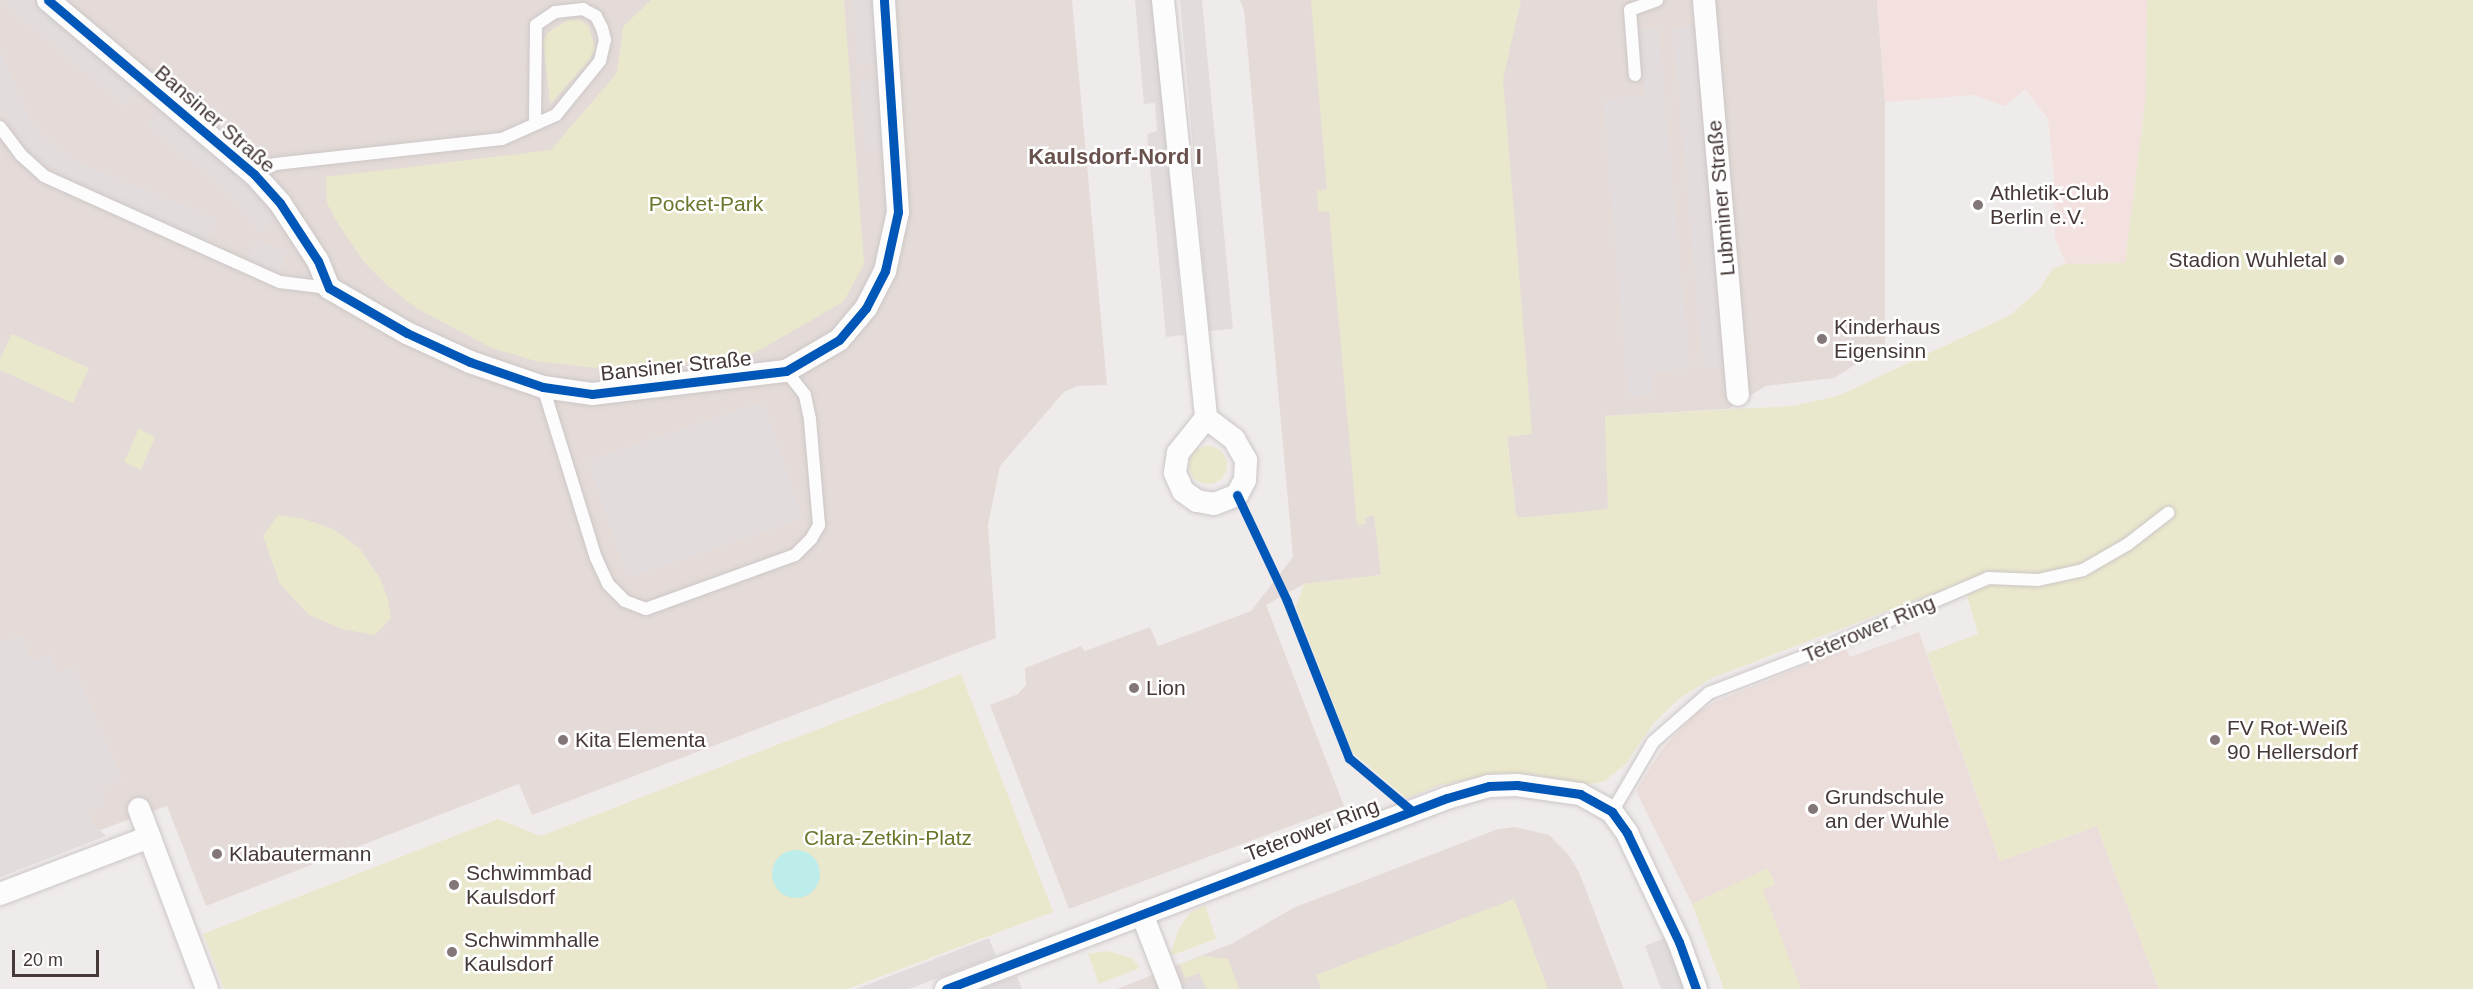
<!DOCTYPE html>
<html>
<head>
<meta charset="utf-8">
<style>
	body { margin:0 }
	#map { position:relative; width:2473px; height:989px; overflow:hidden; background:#f0ebeb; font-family:Arial,sans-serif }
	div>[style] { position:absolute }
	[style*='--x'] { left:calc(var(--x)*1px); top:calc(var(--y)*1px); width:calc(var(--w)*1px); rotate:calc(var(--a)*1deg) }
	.residential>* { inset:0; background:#e4dbd8 }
	.commercial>* { inset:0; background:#f2e1de }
	.education>* { inset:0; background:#ebdeda }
	.green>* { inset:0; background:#eae8cc }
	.round { border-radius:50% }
	.parking>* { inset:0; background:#e2dcdc }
	.water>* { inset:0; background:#bcedea }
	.roads { filter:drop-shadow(0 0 2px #ccc7c7) drop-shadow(0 0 2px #ccc7c7) }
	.service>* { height:12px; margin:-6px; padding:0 6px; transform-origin:6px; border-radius:6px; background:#fdfcfc }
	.minor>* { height:22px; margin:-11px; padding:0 11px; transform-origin:11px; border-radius:11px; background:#fdfcfc }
	.cycleway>* { height:9px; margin:-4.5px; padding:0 4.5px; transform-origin:4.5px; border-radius:4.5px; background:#0057b8 }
	.dots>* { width:16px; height:16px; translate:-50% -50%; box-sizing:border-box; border:3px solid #fff; border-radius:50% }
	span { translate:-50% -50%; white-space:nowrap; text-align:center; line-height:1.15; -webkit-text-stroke:5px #fff; paint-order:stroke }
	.street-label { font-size:21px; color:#463937 }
	.poi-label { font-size:21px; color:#463937 }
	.left { translate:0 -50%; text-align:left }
	.right { translate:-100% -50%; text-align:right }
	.park-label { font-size:21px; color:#6a762c }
	.neighbourhood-label { font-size:22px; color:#69524e; font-weight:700 }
	.scale { position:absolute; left:12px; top:950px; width:87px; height:27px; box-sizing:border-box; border:3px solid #463937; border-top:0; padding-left:8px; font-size:18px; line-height:21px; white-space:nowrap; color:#463937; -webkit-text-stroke:4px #fff; paint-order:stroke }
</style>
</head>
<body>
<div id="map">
	<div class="residential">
		<i style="clip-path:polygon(0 0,1072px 0,1107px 385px,1077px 386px,1064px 392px,1000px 466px,988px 525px,996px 638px,532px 815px,519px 784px,206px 906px,167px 806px,0 866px)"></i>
		<i style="clip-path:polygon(1240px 0,1877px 0,1885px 102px,1885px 346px,1834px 378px,1766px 386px,1728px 409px,1605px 416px,1610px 505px,1605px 512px,1519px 518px,1516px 515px,1507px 437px,1381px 575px,1304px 584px,1266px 605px,1344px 806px,1069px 909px,990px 705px,1018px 694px,1026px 685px,1025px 668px,1081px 646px,1085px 651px,1150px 627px,1158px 646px,1251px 611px,1293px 557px,1244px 10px)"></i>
		<i style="clip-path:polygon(1515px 827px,1549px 835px,1568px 854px,1579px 872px,1624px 989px,1117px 989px,1233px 943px,1293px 908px,1498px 829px)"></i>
	</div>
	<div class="commercial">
		<i style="clip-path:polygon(1877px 0,2147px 0,2146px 96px,2125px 263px,2066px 264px,2055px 238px,2054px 176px,2048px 119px,2025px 89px,2005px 106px,1974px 95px,1885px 102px)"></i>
	</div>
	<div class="education">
		<i style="clip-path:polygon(1919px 632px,2000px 861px,2097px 826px,2159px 989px,1724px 989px,1694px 908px,1636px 791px,1662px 749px,1697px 713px,1716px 701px,1846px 649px,1850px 657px)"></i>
	</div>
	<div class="green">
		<i style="clip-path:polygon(651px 0,844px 0,864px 264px,843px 302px,754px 353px,678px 364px,596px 368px,536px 361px,492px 348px,416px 308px,387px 285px,365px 263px,337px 222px,327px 203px,326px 177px,551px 150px,617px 73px,623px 27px)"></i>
		<i style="clip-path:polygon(1311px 0,1521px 0,1503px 79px,1532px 434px,1507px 437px,1516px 515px,1519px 518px,1608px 509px,1605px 416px,1792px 406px,1838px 396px,2010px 315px,2040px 289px,2052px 269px,2066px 264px,2125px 263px,2146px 96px,2147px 0,2473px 0,2473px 989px,2159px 989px,2097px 826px,2000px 861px,1927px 653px,1978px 634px,1963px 582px,1712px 678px,1680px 698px,1653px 724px,1625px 765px,1603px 782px,1582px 785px,1539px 775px,1500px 773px,1440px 785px,1406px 798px,1352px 752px,1296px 607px,1304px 584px,1381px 575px,1374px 515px,1365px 518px,1365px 524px,1357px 525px,1329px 211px,1319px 212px,1317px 191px,1327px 189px)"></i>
		<i style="clip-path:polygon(568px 20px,580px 20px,589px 26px,595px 49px,588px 62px,550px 104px,543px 41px,549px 32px)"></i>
		<i style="clip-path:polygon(12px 334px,89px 368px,73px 403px,0 370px,0 359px)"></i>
		<i style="clip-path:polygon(139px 429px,155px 437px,141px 470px,124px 462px)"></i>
		<i class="round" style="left:1189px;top:446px;width:38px;height:38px"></i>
		<i style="clip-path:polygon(278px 515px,304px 519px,333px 529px,360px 549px,381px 580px,388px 600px,391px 618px,375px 635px,342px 629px,308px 614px,280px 584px,263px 536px)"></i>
		<i style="clip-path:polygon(961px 674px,1053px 912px,847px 989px,224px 989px,203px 934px,498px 819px,541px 836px)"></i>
		<i style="clip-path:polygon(1768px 868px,1775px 884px,1763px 890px,1801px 989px,1724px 989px,1692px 904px)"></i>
		<i style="clip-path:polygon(1514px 899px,1548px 989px,1321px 989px,1316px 975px)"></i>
		<i style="clip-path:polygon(1205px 905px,1216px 939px,1170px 956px,1179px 928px,1190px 913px)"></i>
		<i style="clip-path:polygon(1108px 951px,1132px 958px,1140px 968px,1099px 984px,1088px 954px)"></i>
		<i style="clip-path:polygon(1203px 956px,1228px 959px,1239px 989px,1206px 989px,1199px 973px,1185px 978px,1180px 964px)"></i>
	</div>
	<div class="parking">
		<i style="clip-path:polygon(0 0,33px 0,140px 90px,126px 106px)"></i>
		<i style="clip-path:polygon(853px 0,876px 0,881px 63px,858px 65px)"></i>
		<i style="clip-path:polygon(1135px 0,1154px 0,1184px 335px,1166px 337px,1147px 134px,1157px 131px,1155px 103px,1144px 104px)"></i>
		<i style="clip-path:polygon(1180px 0,1202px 0,1233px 329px,1209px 331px)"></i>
		<i style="clip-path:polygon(1693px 26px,1723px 366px,1703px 368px,1673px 28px)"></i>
		<i style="clip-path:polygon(1658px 28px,1690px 369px,1652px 372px,1654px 395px,1628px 397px,1603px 100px,1645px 96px,1639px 30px)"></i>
		<i style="clip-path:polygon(0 49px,30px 121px,44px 138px,79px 163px,217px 219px,208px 242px,72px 179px,29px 153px,0 109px)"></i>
		<i style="clip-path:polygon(883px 78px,889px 149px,865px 150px,859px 80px)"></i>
		<i style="clip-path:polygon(161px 108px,241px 174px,279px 218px,260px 233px,225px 189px,147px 125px)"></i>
		<i style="clip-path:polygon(255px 240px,287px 252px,279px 272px,248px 259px)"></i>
		<i style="clip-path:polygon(763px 402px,803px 518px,628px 578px,588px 461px)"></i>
		<i style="clip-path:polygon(22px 635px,31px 661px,50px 654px,57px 673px,74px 667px,122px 779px,100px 788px,105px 804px,89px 811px,92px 822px,106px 836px,0 877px,0 643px)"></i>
		<i style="clip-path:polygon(989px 938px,996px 956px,909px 989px,856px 989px)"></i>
		<i style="clip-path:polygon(1665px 938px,1684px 989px,1661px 989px,1645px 946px)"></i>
		<i style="clip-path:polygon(1017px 976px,1022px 989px,982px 989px)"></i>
		<i style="clip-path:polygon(1201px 977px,1206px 989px,1183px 989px,1181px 985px)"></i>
	</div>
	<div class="water">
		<i class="round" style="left:772px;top:850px;width:48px;height:48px"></i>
	</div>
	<div class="roads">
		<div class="service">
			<i style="--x:1635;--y:75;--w:65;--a:-94.4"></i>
			<i style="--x:1630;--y:10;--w:29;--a:-20"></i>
			<i style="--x:0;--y:127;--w:35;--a:53"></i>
			<i style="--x:21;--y:155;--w:31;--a:42"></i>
			<i style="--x:44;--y:176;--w:259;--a:24.2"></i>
			<i style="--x:280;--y:282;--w:49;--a:7"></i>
			<i style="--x:254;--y:174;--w:23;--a:-25"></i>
			<i style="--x:275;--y:164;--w:228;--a:-6.3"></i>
			<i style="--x:502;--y:139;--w:59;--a:-24"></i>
			<i style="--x:556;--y:115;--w:70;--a:-50.8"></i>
			<i style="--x:600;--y:61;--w:22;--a:-77"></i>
			<i style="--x:605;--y:40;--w:12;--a:-104"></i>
			<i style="--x:602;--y:28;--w:13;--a:-117"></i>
			<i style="--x:596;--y:16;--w:15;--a:-152"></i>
			<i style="--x:583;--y:9;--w:28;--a:174"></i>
			<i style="--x:555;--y:12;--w:23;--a:146"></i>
			<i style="--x:536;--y:25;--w:99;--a:90.6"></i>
			<i style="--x:543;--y:387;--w:179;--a:72.8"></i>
			<i style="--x:596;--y:558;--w:29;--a:65"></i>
			<i style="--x:608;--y:584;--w:24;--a:45"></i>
			<i style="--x:625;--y:601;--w:22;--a:21"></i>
			<i style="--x:646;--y:609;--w:158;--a:-19.9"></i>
			<i style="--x:795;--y:555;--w:23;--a:-45"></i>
			<i style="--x:811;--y:539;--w:16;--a:-60"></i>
			<i style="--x:819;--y:525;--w:106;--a:-94.9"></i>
			<i style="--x:810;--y:419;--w:25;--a:-102"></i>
			<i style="--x:805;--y:395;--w:31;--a:-128"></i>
			<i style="--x:1612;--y:812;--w:81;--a:-59.6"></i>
			<i style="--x:1653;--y:742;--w:74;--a:-41.2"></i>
			<i style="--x:1709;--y:693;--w:128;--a:-21.1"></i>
			<i style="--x:1828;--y:647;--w:174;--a:-23.3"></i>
			<i style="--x:1988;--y:578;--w:50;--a:2.3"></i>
			<i style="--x:2038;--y:580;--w:46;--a:-12.5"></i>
			<i style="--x:2083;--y:570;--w:52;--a:-30"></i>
			<i style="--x:2128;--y:544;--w:51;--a:-37.8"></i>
		</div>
		<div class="minor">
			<i style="--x:48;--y:0;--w:270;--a:40.2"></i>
			<i style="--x:254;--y:174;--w:39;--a:48"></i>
			<i style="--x:280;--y:203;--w:69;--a:56.8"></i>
			<i style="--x:318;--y:261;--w:29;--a:68"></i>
			<i style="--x:329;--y:288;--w:90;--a:30"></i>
			<i style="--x:407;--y:333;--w:69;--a:24.7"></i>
			<i style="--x:470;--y:362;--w:77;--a:18.9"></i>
			<i style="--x:543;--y:387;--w:49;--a:8.1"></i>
			<i style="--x:592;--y:394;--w:195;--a:-6.8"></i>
			<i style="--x:786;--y:371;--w:61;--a:-30.3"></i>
			<i style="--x:839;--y:340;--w:42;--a:-49.8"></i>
			<i style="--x:866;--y:308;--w:42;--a:-62.8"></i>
			<i style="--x:885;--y:271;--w:60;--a:-77.6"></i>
			<i style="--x:898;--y:212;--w:212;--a:-93.8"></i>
			<i style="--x:1163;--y:0;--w:420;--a:84.1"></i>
			<i style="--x:1206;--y:418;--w:45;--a:128.7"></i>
			<i style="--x:1178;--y:453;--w:20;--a:99"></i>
			<i style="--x:1175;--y:473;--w:20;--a:66"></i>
			<i style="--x:1183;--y:491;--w:17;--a:36"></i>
			<i style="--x:1197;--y:501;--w:17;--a:10"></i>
			<i style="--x:1214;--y:504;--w:25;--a:-21"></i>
			<i style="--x:1237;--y:495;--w:17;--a:-62"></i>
			<i style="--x:1245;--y:480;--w:20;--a:-87"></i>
			<i style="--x:1246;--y:460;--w:24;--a:-120"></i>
			<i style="--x:1234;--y:439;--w:35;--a:-143"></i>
			<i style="--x:1704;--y:0;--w:396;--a:85.1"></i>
			<i style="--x:139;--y:809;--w:192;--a:69.3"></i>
			<i style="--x:0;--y:894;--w:160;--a:-20.9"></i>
			<i style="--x:1142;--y:914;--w:80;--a:68.9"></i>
			<i style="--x:946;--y:989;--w:536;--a:-20.87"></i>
			<i style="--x:1447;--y:798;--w:44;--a:-15.9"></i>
			<i style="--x:1489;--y:786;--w:28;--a:-2"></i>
			<i style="--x:1517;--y:785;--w:64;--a:8.1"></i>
			<i style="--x:1580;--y:794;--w:37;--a:29"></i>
			<i style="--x:1612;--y:812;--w:26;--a:54"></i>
			<i style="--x:1627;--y:833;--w:121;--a:64.5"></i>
			<i style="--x:1679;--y:942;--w:50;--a:70.1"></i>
		</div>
	</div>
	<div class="cycleway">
		<i style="--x:48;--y:0;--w:270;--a:40.2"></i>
		<i style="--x:254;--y:174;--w:39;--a:48"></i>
		<i style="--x:280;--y:203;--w:69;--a:56.8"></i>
		<i style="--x:318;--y:261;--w:29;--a:68"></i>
		<i style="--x:329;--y:288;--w:90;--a:30"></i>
		<i style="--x:407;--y:333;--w:69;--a:24.7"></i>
		<i style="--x:470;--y:362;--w:77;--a:18.9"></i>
		<i style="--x:543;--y:387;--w:49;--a:8.1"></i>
		<i style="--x:592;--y:394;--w:195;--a:-6.8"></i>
		<i style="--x:786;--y:371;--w:61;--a:-30.3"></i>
		<i style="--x:839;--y:340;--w:42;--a:-49.8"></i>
		<i style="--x:866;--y:308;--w:42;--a:-62.8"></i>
		<i style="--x:885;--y:271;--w:60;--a:-77.6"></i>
		<i style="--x:898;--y:212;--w:212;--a:-93.8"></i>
		<i style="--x:1237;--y:495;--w:117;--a:64.7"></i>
		<i style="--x:1287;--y:601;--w:169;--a:68.5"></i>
		<i style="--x:1349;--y:758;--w:82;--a:40.1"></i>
		<i style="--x:946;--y:989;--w:536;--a:-20.87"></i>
		<i style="--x:1447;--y:798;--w:44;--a:-15.9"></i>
		<i style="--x:1489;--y:786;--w:28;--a:-2"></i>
		<i style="--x:1517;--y:785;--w:64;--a:8.1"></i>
		<i style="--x:1580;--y:794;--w:37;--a:29"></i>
		<i style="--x:1612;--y:812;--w:26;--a:54"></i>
		<i style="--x:1627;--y:833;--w:121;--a:64.5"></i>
		<i style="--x:1679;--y:942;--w:50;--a:70.1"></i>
	</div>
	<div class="dots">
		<i style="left:1978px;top:205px;background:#827776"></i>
		<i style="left:2339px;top:260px;background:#827776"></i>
		<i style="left:1822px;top:339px;background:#827776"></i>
		<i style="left:1134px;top:688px;background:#827776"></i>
		<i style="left:563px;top:740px;background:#827776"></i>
		<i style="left:2215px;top:740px;background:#827776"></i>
		<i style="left:1813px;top:809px;background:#827776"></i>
		<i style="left:217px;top:854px;background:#827776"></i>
		<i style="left:454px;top:885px;background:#827776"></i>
		<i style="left:452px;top:952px;background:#827776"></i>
	</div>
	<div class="street-label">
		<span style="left:215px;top:119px;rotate:41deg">Bansiner Straße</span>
		<span style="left:1721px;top:198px;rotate:-95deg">Lubminer Straße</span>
		<span style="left:676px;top:366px;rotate:-6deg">Bansiner Straße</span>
		<span style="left:1869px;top:629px;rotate:-23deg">Teterower Ring</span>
		<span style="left:1312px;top:830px;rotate:-21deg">Teterower Ring</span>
	</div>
	<div class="poi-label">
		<span class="left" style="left:1990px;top:205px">Athletik-Club<br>Berlin e.V.</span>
		<span class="right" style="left:2327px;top:260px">Stadion Wuhletal</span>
		<span class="left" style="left:1834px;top:339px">Kinderhaus<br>Eigensinn</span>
		<span class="left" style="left:1146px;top:688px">Lion</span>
		<span class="left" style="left:2227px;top:740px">FV Rot-Weiß<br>90 Hellersdorf</span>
		<span class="left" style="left:575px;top:740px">Kita Elementa</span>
		<span class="left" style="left:1825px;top:809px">Grundschule<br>an der Wuhle</span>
		<span class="left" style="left:229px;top:854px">Klabautermann</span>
		<span class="left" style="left:466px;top:885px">Schwimmbad<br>Kaulsdorf</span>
		<span class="left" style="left:464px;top:952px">Schwimmhalle<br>Kaulsdorf</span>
	</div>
	<div class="park-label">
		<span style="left:706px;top:204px">Pocket-Park</span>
		<span style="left:888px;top:838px">Clara-Zetkin-Platz</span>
	</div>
	<div class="neighbourhood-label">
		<span style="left:1115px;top:157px">Kaulsdorf-Nord I</span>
	</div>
	<div class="scale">20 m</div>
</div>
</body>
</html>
